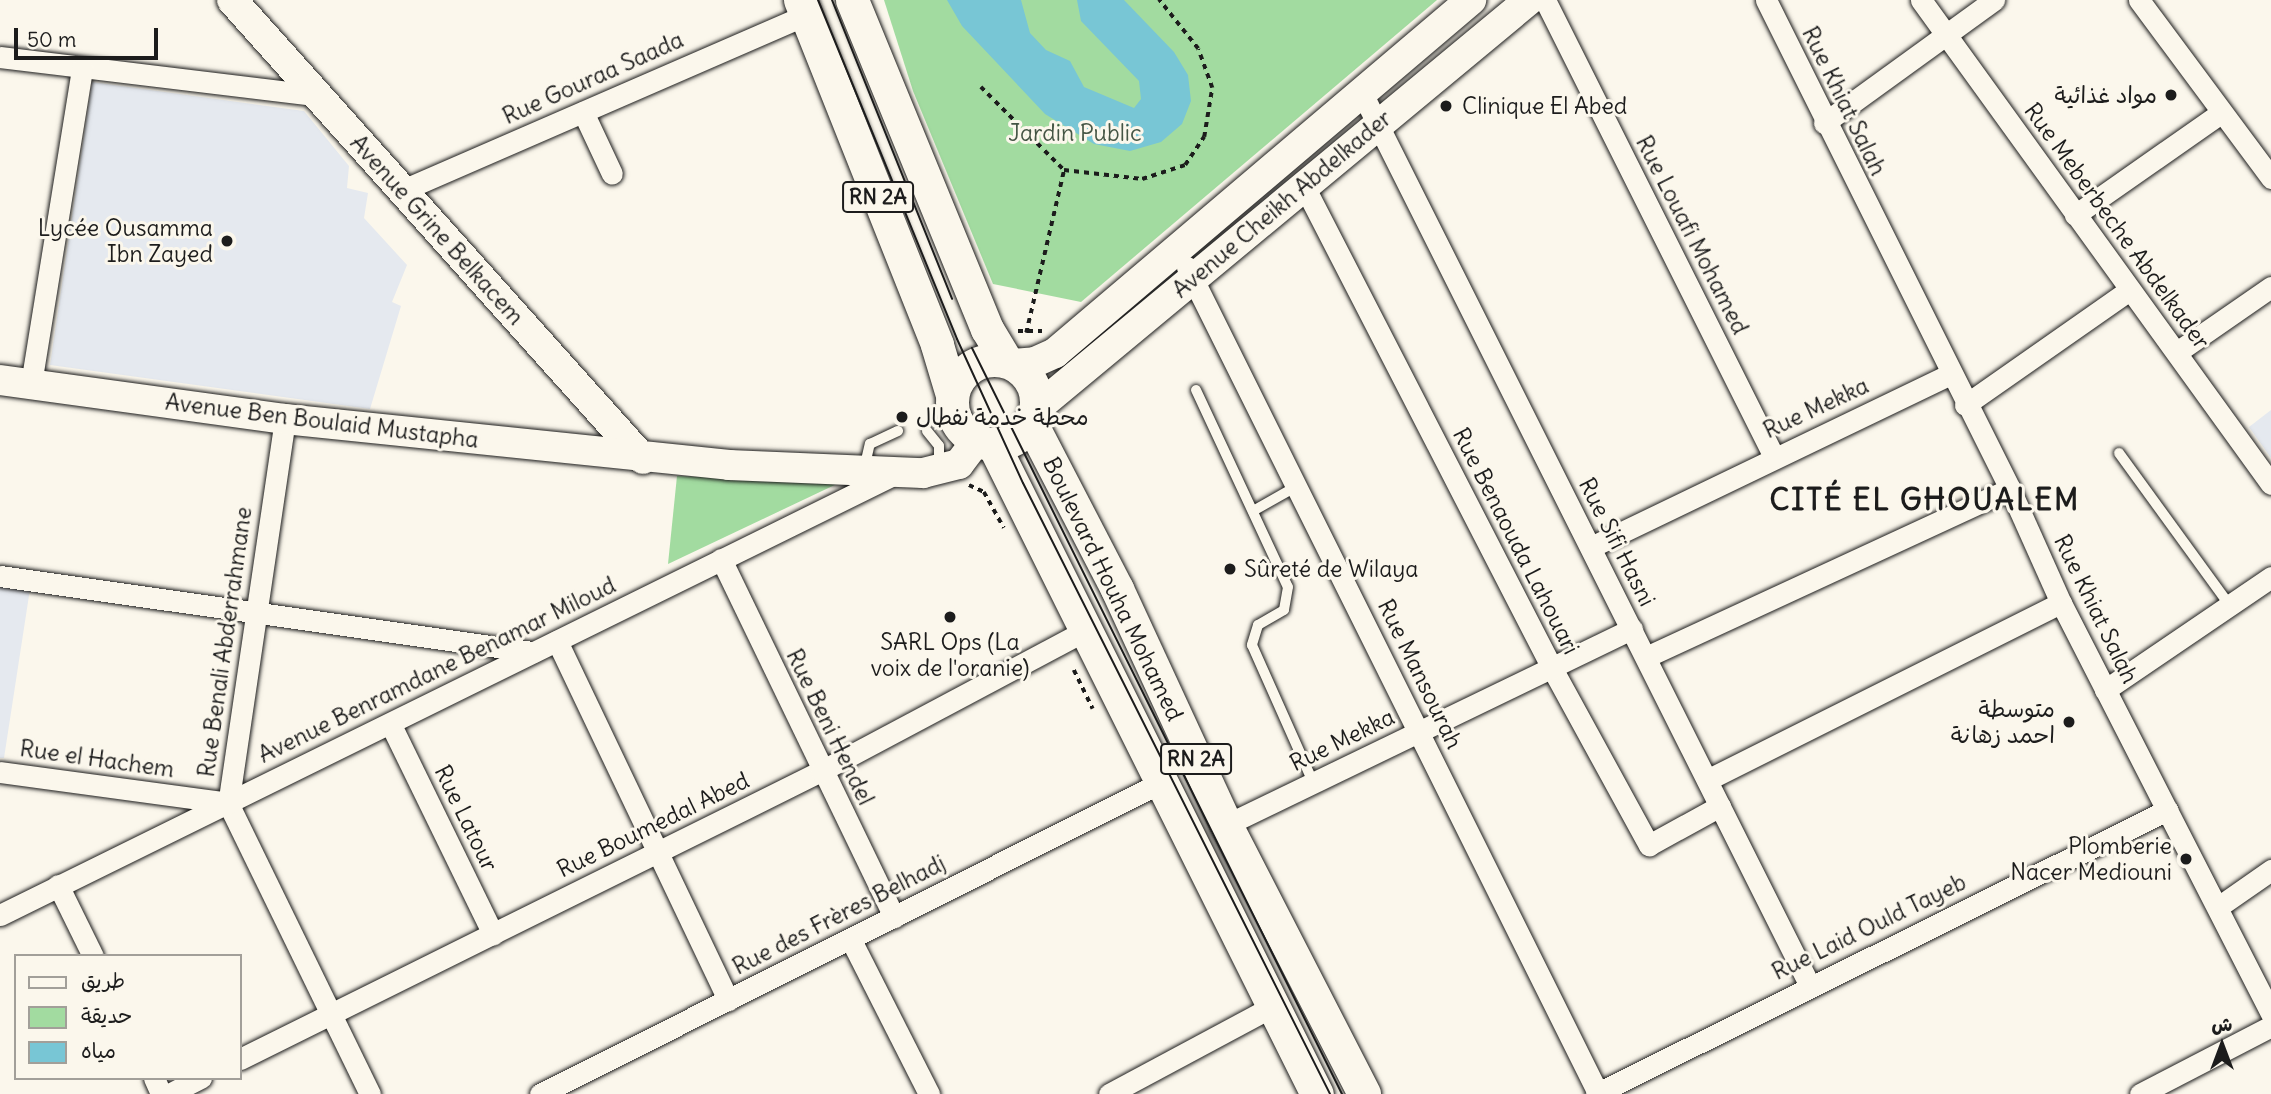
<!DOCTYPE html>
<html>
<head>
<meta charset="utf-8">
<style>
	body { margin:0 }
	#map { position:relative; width:2271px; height:1094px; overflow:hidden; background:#fbf7ec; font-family:Delius,"Playpen Sans Arabic",sans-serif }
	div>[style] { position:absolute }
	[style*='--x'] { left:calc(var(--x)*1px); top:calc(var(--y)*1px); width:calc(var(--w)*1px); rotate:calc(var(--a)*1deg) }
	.built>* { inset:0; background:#e5e9ef }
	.green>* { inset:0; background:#a2dba0 }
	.water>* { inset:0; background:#78c6d5 }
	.path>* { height:3.5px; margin-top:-1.75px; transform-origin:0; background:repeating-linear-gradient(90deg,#1c1c1c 0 5px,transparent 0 10px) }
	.roads { filter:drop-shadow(0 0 2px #1c1c1c) drop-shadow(0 0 2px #1c1c1c) }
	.lane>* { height:10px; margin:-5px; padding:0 5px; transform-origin:5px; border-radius:5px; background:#fbf7ec }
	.street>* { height:21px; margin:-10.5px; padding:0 10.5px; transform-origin:10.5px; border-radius:10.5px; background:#fbf7ec }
	.secondary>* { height:30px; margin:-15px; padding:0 15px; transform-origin:15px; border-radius:15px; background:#fbf7ec }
	.primary>* { height:33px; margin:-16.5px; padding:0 16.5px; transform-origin:16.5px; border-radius:16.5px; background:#fbf7ec }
	.primary>.ring { margin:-16.5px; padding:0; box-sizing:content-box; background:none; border:33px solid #fbf7ec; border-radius:50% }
	.tram>* { height:2px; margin:-1px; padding:0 1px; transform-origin:1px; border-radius:1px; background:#1c1c1c }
	.dots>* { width:19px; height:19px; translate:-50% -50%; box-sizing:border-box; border:4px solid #fbf7ec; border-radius:50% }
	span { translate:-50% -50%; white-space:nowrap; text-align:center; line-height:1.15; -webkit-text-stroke:6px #fbf7ec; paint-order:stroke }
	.shield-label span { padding:2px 5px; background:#fbf7ec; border:2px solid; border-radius:5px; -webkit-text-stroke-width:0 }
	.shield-label { font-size:21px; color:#1c1c1c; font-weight:700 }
	.street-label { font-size:23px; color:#1c1c1c }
	.poi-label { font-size:23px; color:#1c1c1c }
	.right { translate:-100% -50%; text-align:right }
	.left { translate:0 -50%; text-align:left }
	.park-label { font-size:23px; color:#454 }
	.district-label { font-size:30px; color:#1c1c1c; font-weight:700; letter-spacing:2px }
	.legend { position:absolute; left:14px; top:954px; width:228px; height:126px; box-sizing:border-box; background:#fbf7ec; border:2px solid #a29f99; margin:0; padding:9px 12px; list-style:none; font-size:21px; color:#1c1c1c }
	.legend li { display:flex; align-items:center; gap:14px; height:35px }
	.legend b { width:35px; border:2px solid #a29f99 }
	.north { position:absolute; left:2187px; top:1010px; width:70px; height:70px; -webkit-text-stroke:5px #fbf7ec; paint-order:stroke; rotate:0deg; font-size:19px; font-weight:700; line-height:28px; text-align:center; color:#1c1c1c }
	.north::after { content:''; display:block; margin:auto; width:24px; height:32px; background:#1c1c1c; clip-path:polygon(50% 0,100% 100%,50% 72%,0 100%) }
	.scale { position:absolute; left:14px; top:28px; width:144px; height:32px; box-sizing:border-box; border:4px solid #1c1c1c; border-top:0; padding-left:9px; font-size:21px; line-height:24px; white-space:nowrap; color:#1c1c1c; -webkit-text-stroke:5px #fbf7ec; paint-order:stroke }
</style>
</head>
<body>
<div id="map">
	<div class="built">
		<i style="clip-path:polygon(92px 82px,304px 111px,349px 166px,347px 188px,368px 193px,364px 218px,407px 265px,392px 302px,401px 306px,370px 409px,50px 365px)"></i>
		<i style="clip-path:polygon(2271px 410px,2271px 458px,2249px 427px)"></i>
		<i style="clip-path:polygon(0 585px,30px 589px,4px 758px,0 758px)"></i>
	</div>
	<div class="green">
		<i style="clip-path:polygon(884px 0,1437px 0,1081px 302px,993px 284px,913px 91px)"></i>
		<i style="clip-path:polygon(677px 476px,841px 482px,668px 564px)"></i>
	</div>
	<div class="water">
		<i style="clip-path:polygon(947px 0,1021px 0,1030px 33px,1046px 50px,1070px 61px,1084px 87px,1134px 108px,1141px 99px,1139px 81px,1081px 21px,1077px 0,1124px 0,1174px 52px,1188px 75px,1191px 101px,1182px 124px,1161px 142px,1130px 151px,1094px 144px,1045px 114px,962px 26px)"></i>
	</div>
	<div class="path">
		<i style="--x:981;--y:87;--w:117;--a:45"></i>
		<i style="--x:1064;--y:170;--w:79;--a:6.6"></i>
		<i style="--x:1142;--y:179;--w:45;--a:-18"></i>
		<i style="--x:1185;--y:165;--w:34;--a:-56"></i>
		<i style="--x:1204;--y:137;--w:50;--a:-80.7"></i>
		<i style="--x:1212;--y:88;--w:41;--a:-109.7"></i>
		<i style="--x:1198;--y:49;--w:63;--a:-128.5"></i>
		<i style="--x:1018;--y:331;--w:24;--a:0"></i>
		<i style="--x:1026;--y:333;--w:167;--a:-76.9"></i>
		<i style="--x:947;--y:418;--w:17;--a:69"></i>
		<i style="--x:969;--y:485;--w:17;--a:25"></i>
		<i style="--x:984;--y:492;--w:41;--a:60.9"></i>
		<i style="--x:1074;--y:670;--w:43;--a:64"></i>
	</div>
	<div class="roads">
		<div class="lane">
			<i style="--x:1196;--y:390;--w:217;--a:65"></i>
			<i style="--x:1288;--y:587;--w:23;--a:100"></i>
			<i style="--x:1284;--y:610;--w:30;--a:150"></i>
			<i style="--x:1258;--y:625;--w:21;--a:107"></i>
			<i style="--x:1252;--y:645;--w:152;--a:66"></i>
			<i style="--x:927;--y:431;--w:19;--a:51"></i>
			<i style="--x:939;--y:446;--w:21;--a:90"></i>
			<i style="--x:2119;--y:453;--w:190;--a:54"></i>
			<i style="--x:864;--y:469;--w:26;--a:-77"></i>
			<i style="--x:870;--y:444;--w:31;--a:-25"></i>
			<i style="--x:1253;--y:511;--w:51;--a:-29.6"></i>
		</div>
		<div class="street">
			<i style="--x:1545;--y:0;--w:511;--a:63.38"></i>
			<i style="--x:1766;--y:0;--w:546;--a:63.48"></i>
			<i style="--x:2010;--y:489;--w:125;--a:65.9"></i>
			<i style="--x:2061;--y:603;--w:461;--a:62.9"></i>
			<i style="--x:1921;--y:0;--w:597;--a:54.13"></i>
			<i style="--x:2139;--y:0;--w:222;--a:53.4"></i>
			<i style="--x:0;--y:57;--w:315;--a:6.9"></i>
			<i style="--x:1362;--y:93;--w:997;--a:63.36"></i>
			<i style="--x:583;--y:112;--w:68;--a:64.9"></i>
			<i style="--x:1824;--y:123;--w:210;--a:-35.9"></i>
			<i style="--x:1304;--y:186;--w:544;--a:62.78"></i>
			<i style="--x:1553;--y:670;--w:200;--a:61.3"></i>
			<i style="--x:1649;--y:845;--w:81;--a:-28.8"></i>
			<i style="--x:403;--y:190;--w:438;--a:-23.5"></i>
			<i style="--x:2075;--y:215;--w:179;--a:-35"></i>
			<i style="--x:1187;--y:267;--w:923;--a:63.55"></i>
			<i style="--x:2177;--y:352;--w:114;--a:-34.7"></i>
			<i style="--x:31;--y:384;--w:320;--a:-80.8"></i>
			<i style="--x:1965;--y:405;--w:200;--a:-35"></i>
			<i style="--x:285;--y:419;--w:388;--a:98.4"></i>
			<i style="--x:228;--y:803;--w:324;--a:64"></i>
			<i style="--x:1591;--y:547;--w:399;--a:-25.7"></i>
			<i style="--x:721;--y:559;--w:398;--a:64.2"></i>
			<i style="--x:0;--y:576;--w:538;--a:8.12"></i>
			<i style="--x:557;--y:641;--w:398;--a:64.5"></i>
			<i style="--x:1646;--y:657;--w:401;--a:-24.8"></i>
			<i style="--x:2105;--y:690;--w:201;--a:-34.2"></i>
			<i style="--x:391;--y:725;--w:233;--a:64"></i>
			<i style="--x:0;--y:772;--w:230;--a:7.7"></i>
			<i style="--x:1707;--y:780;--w:396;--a:-26.6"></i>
			<i style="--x:1226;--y:825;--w:451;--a:-25.8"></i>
			<i style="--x:58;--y:885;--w:79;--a:63.8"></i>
			<i style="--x:2218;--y:907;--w:65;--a:-34.9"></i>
			<i style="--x:0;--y:915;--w:996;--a:-26.23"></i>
			<i style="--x:851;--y:940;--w:173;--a:63.1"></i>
			<i style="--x:240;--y:1059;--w:648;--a:-26.37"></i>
			<i style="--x:821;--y:771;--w:300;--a:-28"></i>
			<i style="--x:154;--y:1078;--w:17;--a:66"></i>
			<i style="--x:169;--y:1094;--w:36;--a:-27"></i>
			<i style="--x:540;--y:1094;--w:694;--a:-26.64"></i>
			<i style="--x:1109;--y:1094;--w:186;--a:-28.2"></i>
			<i style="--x:1596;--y:1094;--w:638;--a:-26.44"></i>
			<i style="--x:2140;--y:1094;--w:148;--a:-27.4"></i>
		</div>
		<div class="secondary">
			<i style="--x:232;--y:0;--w:616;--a:48.16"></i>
			<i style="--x:1013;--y:364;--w:22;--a:-5"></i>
			<i style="--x:1035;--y:362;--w:22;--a:-24"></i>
			<i style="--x:1055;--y:353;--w:546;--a:-40.32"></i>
			<i style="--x:0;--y:380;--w:288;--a:7.8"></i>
			<i style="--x:285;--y:419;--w:446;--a:5.9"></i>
			<i style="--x:729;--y:465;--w:194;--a:2.4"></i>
			<i style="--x:923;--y:473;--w:37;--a:-14"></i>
			<i style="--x:959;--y:464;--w:30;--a:-53"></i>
			<i style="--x:1036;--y:409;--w:641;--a:-39.68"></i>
		</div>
		<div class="primary">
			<i style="--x:800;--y:0;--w:371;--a:68.3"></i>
			<i style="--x:937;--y:345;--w:52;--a:73.3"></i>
			<i style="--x:852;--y:0;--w:356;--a:67.7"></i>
			<i style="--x:987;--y:329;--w:37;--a:59"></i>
			<i class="ring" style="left:952px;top:360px;width:51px;height:51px"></i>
			<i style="--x:1031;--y:423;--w:187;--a:62.6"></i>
			<i style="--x:1117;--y:589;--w:260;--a:65.2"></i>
			<i style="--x:1226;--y:825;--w:302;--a:62.8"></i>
			<i style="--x:993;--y:444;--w:726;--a:63.51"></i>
		</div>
	</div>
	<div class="tram">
		<i style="--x:818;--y:0;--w:366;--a:67.7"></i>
		<i style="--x:957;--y:339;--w:158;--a:65.4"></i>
		<i style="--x:1023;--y:483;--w:684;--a:63.32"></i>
		<i style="--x:832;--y:0;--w:322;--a:68.1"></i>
		<i style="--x:972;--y:348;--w:833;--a:63.62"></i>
	</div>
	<div class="dots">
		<i style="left:2171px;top:95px;background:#1c1c1c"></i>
		<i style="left:1446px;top:106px;background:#1c1c1c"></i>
		<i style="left:227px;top:241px;background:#1c1c1c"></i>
		<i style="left:902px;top:417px;background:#1c1c1c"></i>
		<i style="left:1230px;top:569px;background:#1c1c1c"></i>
		<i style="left:950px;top:617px;background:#1c1c1c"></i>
		<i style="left:2069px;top:722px;background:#1c1c1c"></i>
		<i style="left:2186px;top:859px;background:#1c1c1c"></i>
	</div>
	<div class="shield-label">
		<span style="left:878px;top:197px">RN 2A</span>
		<span style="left:1196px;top:759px">RN 2A</span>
	</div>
	<div class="street-label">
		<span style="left:593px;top:78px;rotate:-24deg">Rue Gouraa Saada</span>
		<span style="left:1844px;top:101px;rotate:64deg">Rue Khiat Salah</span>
		<span style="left:1282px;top:204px;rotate:-40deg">Avenue Cheikh Abdelkader</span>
		<span style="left:2117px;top:226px;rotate:54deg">Rue Meberbeche Abdelkader</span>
		<span style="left:437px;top:230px;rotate:48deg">Avenue Grine Belkacem</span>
		<span style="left:1692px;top:235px;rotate:63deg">Rue Louafi Mohamed</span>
		<span style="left:1816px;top:408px;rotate:-25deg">Rue Mekka</span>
		<span style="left:322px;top:421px;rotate:7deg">Avenue Ben Boulaid Mustapha</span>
		<span style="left:1516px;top:541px;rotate:63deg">Rue Benaouda Lahouari</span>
		<span style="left:1617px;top:542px;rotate:63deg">Rue Sifi Hasni</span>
		<span style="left:1113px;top:589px;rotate:64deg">Boulevard Houha Mohamed</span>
		<span style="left:2096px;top:609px;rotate:64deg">Rue Khiat Salah</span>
		<span style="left:225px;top:642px;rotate:-82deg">Rue Benali Abderrahmane</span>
		<span style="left:437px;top:670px;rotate:-26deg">Avenue Benramdane Benamar Miloud</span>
		<span style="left:1420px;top:674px;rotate:64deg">Rue Mansourah</span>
		<span style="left:830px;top:727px;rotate:64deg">Rue Beni Hendel</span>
		<span style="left:1342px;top:740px;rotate:-26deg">Rue Mekka</span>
		<span style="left:97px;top:759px;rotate:8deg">Rue el Hachem</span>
		<span style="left:466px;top:818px;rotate:64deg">Rue Latour</span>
		<span style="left:653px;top:825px;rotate:-26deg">Rue Boumedal Abed</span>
		<span style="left:839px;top:915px;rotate:-27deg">Rue des Frères Belhadj</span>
		<span style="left:1869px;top:927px;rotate:-26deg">Rue Laid Ould Tayeb</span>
	</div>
	<div class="poi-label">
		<span class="right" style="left:2157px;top:95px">مواد غذائية</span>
		<span class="left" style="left:1462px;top:106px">Clinique El Abed</span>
		<span class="right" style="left:213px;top:241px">Lycée Ousamma<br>Ibn Zayed</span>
		<span class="left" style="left:916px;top:417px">محطة خدمة نفطال</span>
		<span class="left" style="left:1244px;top:569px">Sûreté de Wilaya</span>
		<span style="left:950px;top:655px">SARL Ops (La<br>voix de l'oranie)</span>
		<span class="right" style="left:2055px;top:722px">متوسطة<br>احمد زهانة</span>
		<span class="right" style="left:2172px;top:859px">Plomberie<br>Nacer Mediouni</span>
	</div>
	<div class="park-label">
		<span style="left:1075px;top:133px">Jardin Public</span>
	</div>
	<div class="district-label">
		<span style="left:1925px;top:499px">CITÉ EL GHOUALEM</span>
	</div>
	<ul class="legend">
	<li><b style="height:9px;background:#fbf7ec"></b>طريق</li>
	<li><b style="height:19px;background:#a2dba0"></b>حديقة</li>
	<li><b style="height:19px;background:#78c6d5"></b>مياه</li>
	</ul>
	<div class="north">ش</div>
	<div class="scale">50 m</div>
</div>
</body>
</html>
